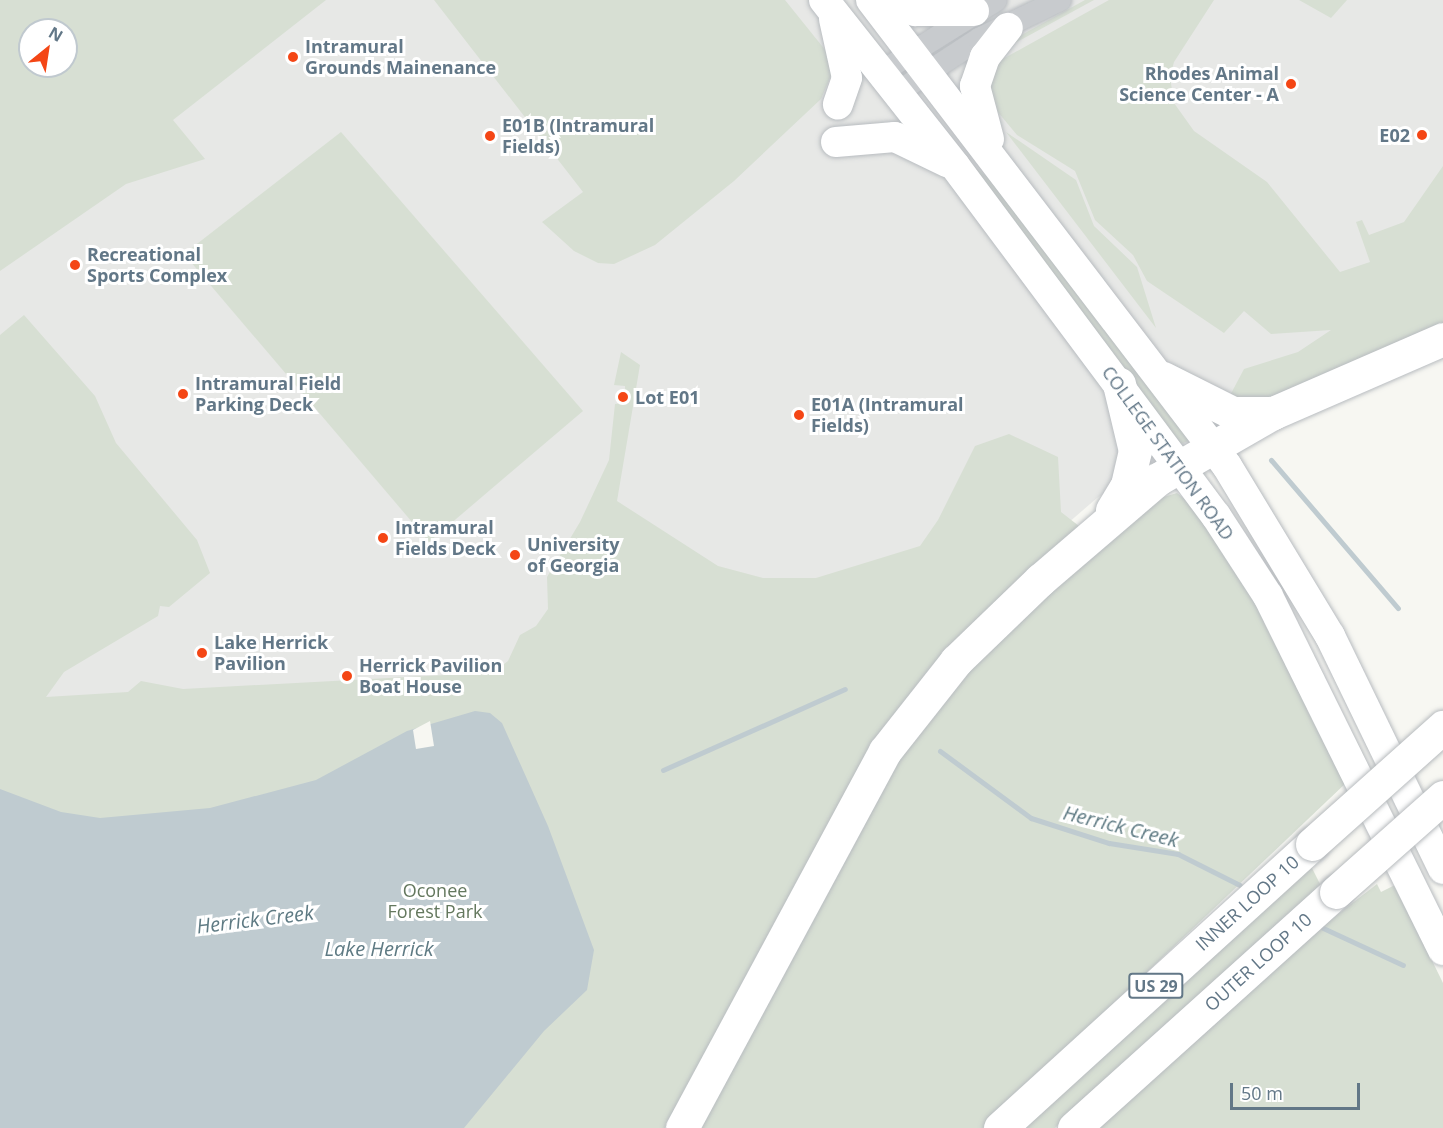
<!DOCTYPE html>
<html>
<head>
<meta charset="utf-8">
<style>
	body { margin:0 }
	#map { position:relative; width:1443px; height:1128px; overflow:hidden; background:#f7f7f2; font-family:"Open Sans",sans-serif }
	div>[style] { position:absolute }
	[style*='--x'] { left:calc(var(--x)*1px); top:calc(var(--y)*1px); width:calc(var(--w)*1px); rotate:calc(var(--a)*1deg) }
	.built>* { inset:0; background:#e7e8e6 }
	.green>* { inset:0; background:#d7dfd3 }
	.water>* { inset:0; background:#bfcbd0 }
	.pier>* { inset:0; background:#f7f7f2 }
	.stream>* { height:5px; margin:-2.5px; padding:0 2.5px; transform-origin:2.5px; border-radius:2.5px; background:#bfcbd0 }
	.roads { filter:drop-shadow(0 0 2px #b8bcc0) drop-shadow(0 0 2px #b8bcc0) }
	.minor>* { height:22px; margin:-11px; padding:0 11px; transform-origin:11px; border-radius:11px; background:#c8cbce }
	.major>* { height:30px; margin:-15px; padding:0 15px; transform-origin:15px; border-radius:15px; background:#fff }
	.highway>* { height:33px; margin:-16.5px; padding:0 16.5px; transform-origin:16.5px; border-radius:16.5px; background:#fff }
	.bridges { filter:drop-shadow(0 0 2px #b7bbbe) drop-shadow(0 0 2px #b7bbbe) }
	.highway-bridge>* { height:33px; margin:-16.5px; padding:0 16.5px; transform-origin:16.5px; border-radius:16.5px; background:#fff }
	.dots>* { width:16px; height:16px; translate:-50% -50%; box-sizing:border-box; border:3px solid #fff; border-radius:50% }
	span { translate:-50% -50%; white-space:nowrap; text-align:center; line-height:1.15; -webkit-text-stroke:6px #fff; paint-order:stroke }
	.shield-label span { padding:2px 4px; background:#fff; border:2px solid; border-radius:4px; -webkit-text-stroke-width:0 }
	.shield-label { font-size:16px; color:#627787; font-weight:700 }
	.poi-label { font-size:18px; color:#627787; font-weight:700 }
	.left { translate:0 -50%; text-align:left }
	.right { translate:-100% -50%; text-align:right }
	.street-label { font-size:18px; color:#627787 }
	.park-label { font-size:18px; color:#64785e }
	.water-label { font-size:20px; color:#5e7a83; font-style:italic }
	.north { position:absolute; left:18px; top:18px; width:60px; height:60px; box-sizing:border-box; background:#fff; border:2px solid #c0c9cf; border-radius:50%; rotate:30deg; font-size:16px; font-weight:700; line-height:24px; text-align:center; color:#627787 }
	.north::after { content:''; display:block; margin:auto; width:21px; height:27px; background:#f44615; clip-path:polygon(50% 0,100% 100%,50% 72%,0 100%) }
	.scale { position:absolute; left:1230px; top:1083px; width:130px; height:27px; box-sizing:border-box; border:3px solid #627787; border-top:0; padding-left:8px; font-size:18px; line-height:21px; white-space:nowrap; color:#627787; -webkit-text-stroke:4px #fff; paint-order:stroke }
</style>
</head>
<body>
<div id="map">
	<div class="built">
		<i style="clip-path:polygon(evenodd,0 0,1443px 0,1443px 316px,1266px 393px,1097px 498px,965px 612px,0 1128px,0 0,30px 30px,66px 30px,66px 66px,30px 66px,30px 30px)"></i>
	</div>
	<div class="green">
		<i style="clip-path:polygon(evenodd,0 0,326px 0,173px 120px,205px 159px,126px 184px,0 271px,0 0,30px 30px,66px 30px,66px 66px,30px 66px,30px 30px)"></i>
		<i style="clip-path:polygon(434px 0,785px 0,826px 51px,833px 71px,821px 99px,734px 181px,655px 245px,614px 264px,598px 263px,574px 251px,542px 222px,583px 192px)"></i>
		<i style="clip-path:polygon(1085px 0,1094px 0,1015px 43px,1007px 43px)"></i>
		<i style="clip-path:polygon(1109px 0,1214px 0,1174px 62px,1170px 77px,1174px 103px,1194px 131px,1267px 182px,1340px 272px,1370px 262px,1356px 222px,1362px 220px,1369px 235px,1404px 222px,1443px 166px,1443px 326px,1270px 400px,1226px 403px,1244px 369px,1298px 352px,1331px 330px,1271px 334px,1244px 311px,1224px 333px,1147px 281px,1133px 255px,1095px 220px,1075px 171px,1017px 135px,997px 111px,990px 92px,993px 70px,1001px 60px)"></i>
		<i style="clip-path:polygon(1299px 0,1347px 0,1331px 18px)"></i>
		<i style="clip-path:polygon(341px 132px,583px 411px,429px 542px,184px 254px)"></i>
		<i style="clip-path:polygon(1006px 132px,1076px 180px,1094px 226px,1137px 267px,1156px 328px)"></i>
		<i style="clip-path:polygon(975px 167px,1011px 196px,1193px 439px,1180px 444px,972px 169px)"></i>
		<i style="clip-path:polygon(24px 315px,95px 396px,116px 443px,197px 540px,210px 573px,169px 607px,160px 606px,158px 616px,64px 672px,46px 697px,128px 692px,141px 681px,183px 689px,482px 673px,499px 668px,508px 661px,520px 635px,536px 626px,548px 609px,547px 577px,580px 522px,609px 460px,615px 404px,625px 403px,625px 386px,614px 385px,621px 352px,640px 365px,617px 501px,718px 566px,763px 578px,816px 578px,920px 546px,938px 520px,975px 446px,1009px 434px,1058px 457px,1061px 512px,1079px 526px,865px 757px,668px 1128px,0 1128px,0 335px)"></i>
		<i style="clip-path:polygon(1177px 493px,1190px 503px,1251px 595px,1347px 782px,983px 1128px,697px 1128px,900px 755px,966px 674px,1053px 590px,1160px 498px)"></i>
		<i style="clip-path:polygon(1310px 864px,1321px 886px,1055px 1128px,1018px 1128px)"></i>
		<i style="clip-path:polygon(1377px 884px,1381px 892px,1395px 885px,1443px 983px,1443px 1128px,1093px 1128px,1320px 920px,1324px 925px)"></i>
	</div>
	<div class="water">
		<i style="clip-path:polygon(475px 711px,490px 713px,502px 723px,548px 826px,594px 950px,587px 990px,544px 1031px,464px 1128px,0 1128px,0 789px,61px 812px,100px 818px,210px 808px,316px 780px,407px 731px)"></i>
	</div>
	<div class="pier">
		<i style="clip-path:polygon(430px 721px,434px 746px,416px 749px,413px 730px)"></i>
	</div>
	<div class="stream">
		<i style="--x:1271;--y:460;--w:195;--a:49.4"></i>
		<i style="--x:940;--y:751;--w:113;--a:36.4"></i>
		<i style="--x:1031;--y:818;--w:82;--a:17.8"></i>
		<i style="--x:1109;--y:843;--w:70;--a:9.1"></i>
		<i style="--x:1178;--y:854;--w:69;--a:26.6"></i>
		<i style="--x:663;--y:770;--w:199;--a:-24"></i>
		<i style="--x:1323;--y:928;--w:88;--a:24.8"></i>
	</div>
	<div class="roads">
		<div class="minor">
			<i style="--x:883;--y:71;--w:133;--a:-32.1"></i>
			<i style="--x:898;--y:92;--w:97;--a:-33.2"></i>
			<i style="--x:979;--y:39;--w:90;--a:-25.7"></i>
		</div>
		<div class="major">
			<i style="--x:824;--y:0;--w:211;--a:51.7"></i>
			<i style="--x:955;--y:166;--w:437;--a:53.3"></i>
			<i style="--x:1216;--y:516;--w:95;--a:57"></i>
			<i style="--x:1268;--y:596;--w:395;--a:63.7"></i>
			<i style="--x:871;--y:0;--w:586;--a:52.62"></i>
			<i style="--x:1227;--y:466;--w:199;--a:58.8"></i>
			<i style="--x:1330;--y:636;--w:259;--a:64.1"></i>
			<i style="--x:881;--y:0;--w:36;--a:18"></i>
			<i style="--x:915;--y:11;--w:59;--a:0"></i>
			<i style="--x:834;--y:19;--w:60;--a:77.6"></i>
			<i style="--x:847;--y:78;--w:28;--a:109"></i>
			<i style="--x:989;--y:139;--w:55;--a:-104.8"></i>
			<i style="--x:975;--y:86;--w:31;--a:-71"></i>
			<i style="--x:985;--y:57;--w:37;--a:-52"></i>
			<i style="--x:836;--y:142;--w:59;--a:-4.8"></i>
			<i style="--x:895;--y:137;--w:58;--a:25.7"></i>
		</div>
		<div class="highway">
			<i style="--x:1163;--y:378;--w:78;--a:26.6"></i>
			<i style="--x:1233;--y:413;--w:40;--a:0"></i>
			<i style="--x:1112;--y:510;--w:29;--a:-59"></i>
			<i style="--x:1127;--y:485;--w:35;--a:-77"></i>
			<i style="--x:1135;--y:451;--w:69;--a:-103.4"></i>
			<i style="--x:682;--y:1128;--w:428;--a:-61.7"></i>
			<i style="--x:885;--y:751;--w:115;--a:-51.7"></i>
			<i style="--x:956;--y:661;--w:117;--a:-44"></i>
			<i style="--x:1040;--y:580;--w:155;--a:-40.6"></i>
			<i style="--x:1158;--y:479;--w:133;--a:-29.9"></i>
			<i style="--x:1273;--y:413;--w:185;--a:-23.5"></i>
			<i style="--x:1000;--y:1128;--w:422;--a:-42.3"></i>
			<i style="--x:1074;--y:1128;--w:353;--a:-42"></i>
		</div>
	</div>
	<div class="bridges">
		<div class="highway-bridge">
			<i style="--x:1312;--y:844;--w:176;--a:-41.8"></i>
			<i style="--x:1336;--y:892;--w:143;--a:-41.6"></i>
		</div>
	</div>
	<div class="dots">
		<i style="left:293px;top:57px;background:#f44615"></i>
		<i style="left:1291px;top:84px;background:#f44615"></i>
		<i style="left:1422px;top:135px;background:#f44615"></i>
		<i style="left:490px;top:136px;background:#f44615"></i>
		<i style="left:75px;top:265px;background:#f44615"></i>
		<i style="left:183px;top:394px;background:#f44615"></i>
		<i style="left:623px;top:397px;background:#f44615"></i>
		<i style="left:799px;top:415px;background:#f44615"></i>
		<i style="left:383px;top:538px;background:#f44615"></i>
		<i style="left:515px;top:555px;background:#f44615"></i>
		<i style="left:202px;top:653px;background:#f44615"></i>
		<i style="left:347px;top:676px;background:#f44615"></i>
	</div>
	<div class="shield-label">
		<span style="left:1156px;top:986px">US 29</span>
	</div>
	<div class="poi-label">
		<span class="left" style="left:305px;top:57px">Intramural<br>Grounds Mainenance</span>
		<span class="right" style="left:1279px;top:84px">Rhodes Animal<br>Science Center - A</span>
		<span class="left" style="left:502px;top:136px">E01B (Intramural<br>Fields)</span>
		<span class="right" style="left:1410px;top:135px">E02</span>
		<span class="left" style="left:87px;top:265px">Recreational<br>Sports Complex</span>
		<span class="left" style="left:195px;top:394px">Intramural Field<br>Parking Deck</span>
		<span class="left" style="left:635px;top:397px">Lot E01</span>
		<span class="left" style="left:811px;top:415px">E01A (Intramural<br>Fields)</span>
		<span class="left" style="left:395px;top:538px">Intramural<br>Fields Deck</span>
		<span class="left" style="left:527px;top:555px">University<br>of Georgia</span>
		<span class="left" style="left:214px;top:653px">Lake Herrick<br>Pavilion</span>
		<span class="left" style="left:359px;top:676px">Herrick Pavilion<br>Boat House</span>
	</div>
	<div class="street-label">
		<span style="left:1168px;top:453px;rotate:54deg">COLLEGE STATION ROAD</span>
		<span style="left:1247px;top:903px;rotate:-42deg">INNER LOOP 10</span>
		<span style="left:1258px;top:962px;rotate:-42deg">OUTER LOOP 10</span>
	</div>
	<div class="park-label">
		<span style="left:435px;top:901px">Oconee<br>Forest Park</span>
	</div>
	<div class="water-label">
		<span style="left:1121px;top:826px;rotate:14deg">Herrick Creek</span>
		<span style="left:255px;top:919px;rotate:-7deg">Herrick Creek</span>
		<span style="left:379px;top:948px">Lake Herrick</span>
	</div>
	<div class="north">N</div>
	<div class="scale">50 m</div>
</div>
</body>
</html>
